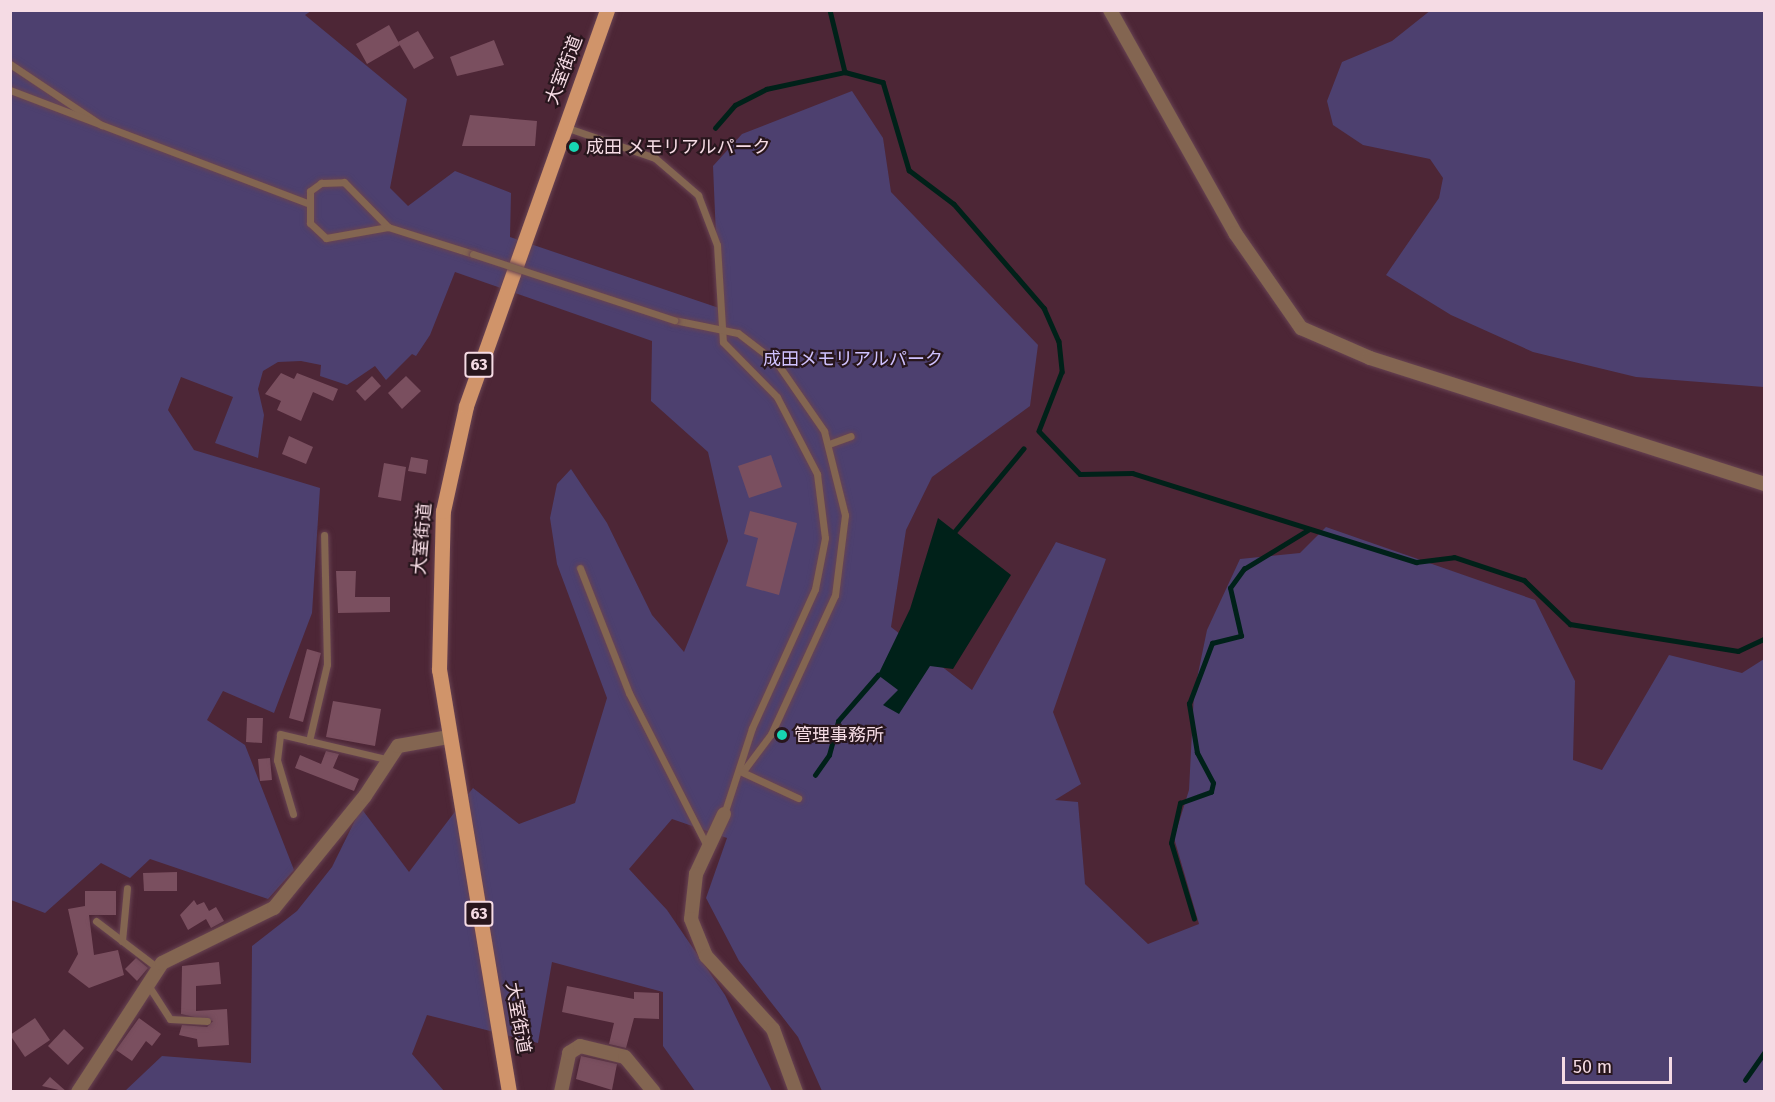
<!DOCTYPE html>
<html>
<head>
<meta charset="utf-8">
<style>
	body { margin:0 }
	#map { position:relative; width:1775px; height:1102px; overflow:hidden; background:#4d2636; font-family:"Fira Sans","Noto Sans JP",sans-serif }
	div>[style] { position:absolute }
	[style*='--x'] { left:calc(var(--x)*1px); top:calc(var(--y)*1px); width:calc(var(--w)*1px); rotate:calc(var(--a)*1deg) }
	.green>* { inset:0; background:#4d406f }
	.water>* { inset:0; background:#002119 }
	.stream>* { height:4.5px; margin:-2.25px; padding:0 2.25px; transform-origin:2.25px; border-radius:2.25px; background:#002119 }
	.building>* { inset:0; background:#7a4f5f }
	.roads { filter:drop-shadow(0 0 2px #684352) drop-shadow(0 0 2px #684352) }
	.service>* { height:7px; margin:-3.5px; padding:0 3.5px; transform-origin:3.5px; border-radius:3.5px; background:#836551 }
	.minor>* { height:14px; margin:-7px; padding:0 7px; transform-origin:7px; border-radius:7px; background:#836551 }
	.primary>* { height:15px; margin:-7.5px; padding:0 7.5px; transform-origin:7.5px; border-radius:7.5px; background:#d0946a }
	.bridges { filter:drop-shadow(0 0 2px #684352) drop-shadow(0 0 2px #684352) }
	.service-bridge>* { height:7px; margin:-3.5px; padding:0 3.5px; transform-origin:3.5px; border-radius:3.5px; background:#836551 }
	.dots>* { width:16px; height:16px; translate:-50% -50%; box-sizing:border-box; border:3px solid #28161d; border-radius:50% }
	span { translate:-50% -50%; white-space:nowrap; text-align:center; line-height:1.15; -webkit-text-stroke:4.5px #28161d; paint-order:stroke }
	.shield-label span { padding:2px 4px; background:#28161d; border:2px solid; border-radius:4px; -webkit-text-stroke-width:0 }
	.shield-label { font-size:16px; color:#f5dbe4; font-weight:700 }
	.street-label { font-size:18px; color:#f5dbe4 }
	.poi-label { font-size:18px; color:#f5dbe4 }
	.left { translate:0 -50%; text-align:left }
	.park-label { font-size:18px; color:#d0c2fe }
	.frame { position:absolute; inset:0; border:12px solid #f5dbe4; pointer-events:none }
	.scale { position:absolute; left:1562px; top:1057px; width:110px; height:27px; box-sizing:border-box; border:3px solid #f5dbe4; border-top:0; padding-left:8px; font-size:18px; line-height:21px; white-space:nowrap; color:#f5dbe4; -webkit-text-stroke:4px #28161d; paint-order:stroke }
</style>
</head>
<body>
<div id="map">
	<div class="green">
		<i style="clip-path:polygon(1431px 10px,1764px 11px,1764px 387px,1636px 377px,1533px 352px,1451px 315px,1386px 275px,1439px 198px,1443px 178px,1430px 159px,1363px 145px,1333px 125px,1327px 101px,1342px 62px,1392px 41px)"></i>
		<i style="clip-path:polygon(10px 11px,311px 11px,305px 15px,407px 99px,390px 188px,408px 206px,455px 171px,511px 193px,510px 237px,719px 308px,713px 166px,742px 134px,852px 91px,883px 138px,891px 192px,1038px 345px,1030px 406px,932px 477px,906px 530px,891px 627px,972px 690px,1056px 542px,1106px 559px,1053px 712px,1081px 784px,1055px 800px,1078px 802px,1085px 884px,1148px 944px,1199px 924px,1174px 838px,1189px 790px,1194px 693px,1207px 630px,1240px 559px,1300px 553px,1326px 527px,1535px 600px,1575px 681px,1573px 760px,1602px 770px,1669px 655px,1742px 673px,1764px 659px,1764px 1091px,822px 1091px,798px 1037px,739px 961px,706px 898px,727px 838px,672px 819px,629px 869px,667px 910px,725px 995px,772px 1091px,695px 1091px,663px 1046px,663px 992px,552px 962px,538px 1043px,427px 1015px,412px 1054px,444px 1091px,125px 1091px,162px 1056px,251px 1063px,252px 946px,297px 911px,332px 867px,361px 808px,409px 872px,473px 788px,519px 824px,575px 803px,607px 698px,557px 564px,550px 518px,557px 484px,571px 469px,607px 523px,652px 615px,684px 652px,728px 541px,708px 452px,651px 401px,652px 341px,455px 272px,430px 335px,416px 356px,412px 354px,386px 380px,375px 366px,347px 385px,320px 376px,321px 365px,301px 361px,278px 362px,263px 371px,258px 389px,264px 415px,258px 458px,215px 443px,233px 397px,181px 377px,168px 410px,194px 450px,320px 488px,312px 613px,274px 713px,223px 691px,207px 720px,245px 745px,294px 870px,268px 899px,150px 859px,130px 878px,101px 863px,45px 913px,11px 900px)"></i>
	</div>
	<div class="water">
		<i style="clip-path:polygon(938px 518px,1011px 575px,953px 669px,930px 666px,899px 714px,883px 705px,898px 690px,878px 675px,910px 609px)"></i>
	</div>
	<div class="stream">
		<i style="--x:830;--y:10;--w:64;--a:76.4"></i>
		<i style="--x:845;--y:72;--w:39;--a:15"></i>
		<i style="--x:883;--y:82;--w:92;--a:73.5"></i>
		<i style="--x:909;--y:170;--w:56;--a:37.1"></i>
		<i style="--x:954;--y:204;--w:138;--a:49.1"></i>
		<i style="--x:1044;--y:308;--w:36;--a:66"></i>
		<i style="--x:1059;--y:341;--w:31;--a:84"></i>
		<i style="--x:1062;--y:372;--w:63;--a:111.3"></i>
		<i style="--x:1039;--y:431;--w:59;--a:46.4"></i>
		<i style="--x:1080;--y:474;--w:52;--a:-1.1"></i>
		<i style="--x:1132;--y:473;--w:298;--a:17.4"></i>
		<i style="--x:1416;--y:562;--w:38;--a:-7"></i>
		<i style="--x:1454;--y:557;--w:74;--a:18.2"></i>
		<i style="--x:1524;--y:580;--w:64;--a:43.7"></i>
		<i style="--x:1570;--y:624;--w:170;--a:9.1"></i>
		<i style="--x:1738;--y:651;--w:29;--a:-25"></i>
		<i style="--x:715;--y:128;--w:30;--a:-49"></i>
		<i style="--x:735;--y:105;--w:35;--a:-27"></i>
		<i style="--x:766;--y:89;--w:81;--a:-12.1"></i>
		<i style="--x:955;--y:531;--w:107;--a:-50.3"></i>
		<i style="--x:815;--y:775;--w:24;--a:-55"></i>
		<i style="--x:829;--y:755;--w:35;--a:-75"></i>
		<i style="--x:838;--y:721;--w:61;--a:-49"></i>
		<i style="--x:1194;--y:919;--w:79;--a:-106.8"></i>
		<i style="--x:1171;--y:843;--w:41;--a:-77.3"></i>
		<i style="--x:1180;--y:803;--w:33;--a:-20"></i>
		<i style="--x:1211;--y:792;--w:9;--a:-77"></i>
		<i style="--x:1213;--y:783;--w:34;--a:-118"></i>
		<i style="--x:1197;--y:753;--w:50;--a:-99.3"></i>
		<i style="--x:1189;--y:704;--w:65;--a:-69.3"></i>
		<i style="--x:1212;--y:643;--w:30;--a:-14"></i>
		<i style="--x:1241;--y:636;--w:49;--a:-102.9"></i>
		<i style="--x:1230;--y:588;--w:24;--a:-54"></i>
		<i style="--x:1244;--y:569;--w:75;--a:-31.4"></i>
		<i style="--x:1745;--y:1080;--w:33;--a:-55"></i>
	</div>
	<div class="building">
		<i style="clip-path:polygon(389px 25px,400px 45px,367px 64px,356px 44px)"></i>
		<i style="clip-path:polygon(418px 31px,434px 58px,414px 69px,398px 42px)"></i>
		<i style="clip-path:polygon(494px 40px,504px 65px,457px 76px,450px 57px)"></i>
		<i style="clip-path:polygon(470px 115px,537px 121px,535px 146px,462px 146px)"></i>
		<i style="clip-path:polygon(281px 373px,294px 379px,297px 373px,338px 389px,333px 401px,313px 392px,301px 421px,277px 410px,281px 401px,265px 394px)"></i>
		<i style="clip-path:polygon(372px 376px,381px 386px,365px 401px,356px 391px)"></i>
		<i style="clip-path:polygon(406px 376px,421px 391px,402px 409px,388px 393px)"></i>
		<i style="clip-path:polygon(289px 436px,313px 447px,306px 464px,282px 454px)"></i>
		<i style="clip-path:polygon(771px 455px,782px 487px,749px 498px,738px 466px)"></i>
		<i style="clip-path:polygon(411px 457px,428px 460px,426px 474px,408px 471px)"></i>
		<i style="clip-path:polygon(384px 463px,406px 467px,401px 501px,378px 497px)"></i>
		<i style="clip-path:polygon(750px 511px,797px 523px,779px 595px,746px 586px,758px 538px,744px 534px)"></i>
		<i style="clip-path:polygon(336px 571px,356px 571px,355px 597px,390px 597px,390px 612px,338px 613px)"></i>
		<i style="clip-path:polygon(307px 649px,321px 653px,303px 722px,289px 718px)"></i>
		<i style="clip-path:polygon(333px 701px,381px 709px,375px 746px,326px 737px)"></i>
		<i style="clip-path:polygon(247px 718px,263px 718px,262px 743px,246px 742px)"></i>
		<i style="clip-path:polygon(326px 751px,339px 754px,333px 768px,359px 779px,354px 791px,295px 768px,300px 755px,321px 764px)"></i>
		<i style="clip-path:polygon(270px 758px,272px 780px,260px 781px,258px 759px)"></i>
		<i style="clip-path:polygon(177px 872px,177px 891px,144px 891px,143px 873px)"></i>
		<i style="clip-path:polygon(85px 891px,116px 891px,116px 915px,89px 915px,94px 955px,118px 950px,124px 975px,89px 988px,68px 972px,78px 954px,68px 909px,85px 906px)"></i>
		<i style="clip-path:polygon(194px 900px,197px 905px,204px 902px,209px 911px,216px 907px,224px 921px,211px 928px,206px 919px,188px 930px,180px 915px)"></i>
		<i style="clip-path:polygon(136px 958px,148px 968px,137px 981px,125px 969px)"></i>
		<i style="clip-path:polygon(219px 962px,221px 984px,196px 986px,196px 1011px,227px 1009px,229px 1045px,198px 1047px,197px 1039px,179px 1035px,182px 1025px,207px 1027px,213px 1021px,181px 1014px,182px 966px)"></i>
		<i style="clip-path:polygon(567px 986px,634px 999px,634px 992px,659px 993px,659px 1019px,634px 1018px,626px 1048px,609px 1044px,614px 1023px,562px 1012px)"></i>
		<i style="clip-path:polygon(35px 1018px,50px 1040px,25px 1057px,10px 1035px)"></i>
		<i style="clip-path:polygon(139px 1018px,161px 1034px,152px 1046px,146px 1041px,132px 1061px,116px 1050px)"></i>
		<i style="clip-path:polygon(64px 1029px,84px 1048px,68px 1065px,48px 1046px)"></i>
		<i style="clip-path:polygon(581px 1056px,617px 1064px,612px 1090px,576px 1079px)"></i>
		<i style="clip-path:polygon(50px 1077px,67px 1092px,42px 1086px)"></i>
	</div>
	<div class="roads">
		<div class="service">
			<i style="--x:10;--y:64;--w:110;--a:33.8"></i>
			<i style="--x:10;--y:90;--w:318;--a:20.8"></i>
			<i style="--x:565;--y:127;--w:95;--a:19"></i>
			<i style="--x:655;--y:158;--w:57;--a:40.7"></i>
			<i style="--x:698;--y:195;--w:53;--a:69.2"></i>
			<i style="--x:717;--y:245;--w:97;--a:86.5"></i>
			<i style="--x:723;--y:342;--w:77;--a:45.5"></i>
			<i style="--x:777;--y:397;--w:87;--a:62.5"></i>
			<i style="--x:817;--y:474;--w:64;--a:82.9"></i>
			<i style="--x:825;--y:538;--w:52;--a:101.1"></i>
			<i style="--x:815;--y:589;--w:153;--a:114.4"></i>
			<i style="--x:752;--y:728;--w:90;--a:108"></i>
			<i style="--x:388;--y:227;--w:63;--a:169.9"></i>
			<i style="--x:326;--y:238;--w:22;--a:-137"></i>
			<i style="--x:310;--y:223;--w:32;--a:-90"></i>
			<i style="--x:310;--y:191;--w:14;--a:-36"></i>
			<i style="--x:321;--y:183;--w:23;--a:-2"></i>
			<i style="--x:344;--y:182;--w:63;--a:45.6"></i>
			<i style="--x:388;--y:227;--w:89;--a:17.6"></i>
			<i style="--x:674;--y:320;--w:65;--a:11.5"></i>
			<i style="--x:738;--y:333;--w:49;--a:37.6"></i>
			<i style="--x:777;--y:363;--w:83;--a:55.3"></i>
			<i style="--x:824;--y:431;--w:87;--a:76"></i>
			<i style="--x:845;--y:515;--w:81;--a:97.1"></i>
			<i style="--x:835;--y:595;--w:153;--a:114.7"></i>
			<i style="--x:771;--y:734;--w:45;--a:126.9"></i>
			<i style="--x:829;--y:444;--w:23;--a:-20"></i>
			<i style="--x:580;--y:568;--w:134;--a:68.6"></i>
			<i style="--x:629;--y:693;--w:174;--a:63"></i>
			<i style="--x:309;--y:741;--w:79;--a:-76.8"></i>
			<i style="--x:327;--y:664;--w:129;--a:-91.3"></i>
			<i style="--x:742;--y:772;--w:62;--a:24.9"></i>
			<i style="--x:293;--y:814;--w:56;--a:-106.5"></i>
			<i style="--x:277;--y:760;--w:26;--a:-83"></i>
			<i style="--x:280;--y:734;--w:109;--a:13.3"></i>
			<i style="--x:96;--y:921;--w:79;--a:37.3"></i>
			<i style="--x:122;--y:941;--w:53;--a:-84.6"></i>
			<i style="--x:148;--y:985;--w:40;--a:57.1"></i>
			<i style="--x:170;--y:1019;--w:37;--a:3"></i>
		</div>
		<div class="minor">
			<i style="--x:1110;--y:10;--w:256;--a:60.7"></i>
			<i style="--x:1235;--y:233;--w:116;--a:55.2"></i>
			<i style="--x:1301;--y:328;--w:75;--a:23.5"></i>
			<i style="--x:1370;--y:358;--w:414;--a:17.7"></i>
			<i style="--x:724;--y:814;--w:66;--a:115"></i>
			<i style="--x:696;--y:874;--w:45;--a:96.3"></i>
			<i style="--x:691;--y:919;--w:40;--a:68"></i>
			<i style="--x:706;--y:956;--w:99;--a:47.5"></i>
			<i style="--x:773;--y:1029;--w:67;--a:69.9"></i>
			<i style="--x:78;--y:1092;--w:154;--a:-56.9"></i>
			<i style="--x:162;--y:963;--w:125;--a:-26.2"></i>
			<i style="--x:274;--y:908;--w:144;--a:-50.9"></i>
			<i style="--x:365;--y:796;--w:60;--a:-56.6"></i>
			<i style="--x:398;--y:746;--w:52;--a:-10"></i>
			<i style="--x:561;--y:1092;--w:40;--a:-78"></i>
			<i style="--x:569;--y:1053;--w:13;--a:-32"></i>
			<i style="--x:580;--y:1046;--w:46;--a:13.7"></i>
			<i style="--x:625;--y:1057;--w:45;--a:50.4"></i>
		</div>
		<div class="primary">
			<i style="--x:509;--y:1092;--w:428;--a:-99.4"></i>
			<i style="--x:439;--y:670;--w:159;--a:-88.6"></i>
			<i style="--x:443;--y:511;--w:107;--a:-77.6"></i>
			<i style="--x:466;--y:406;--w:420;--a:-70.4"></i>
		</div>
	</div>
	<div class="bridges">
		<div class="service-bridge">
			<i style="--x:473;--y:254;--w:212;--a:18.2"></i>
		</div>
	</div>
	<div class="dots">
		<i style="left:574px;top:147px;background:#17d5b2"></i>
		<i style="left:782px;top:735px;background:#17d5b2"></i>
	</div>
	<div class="shield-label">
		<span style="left:479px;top:365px">63</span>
		<span style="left:479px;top:914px">63</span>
	</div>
	<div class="street-label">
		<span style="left:564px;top:70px;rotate:-69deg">大室街道</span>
		<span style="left:422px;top:539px;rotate:-85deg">大室街道</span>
		<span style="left:518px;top:1018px;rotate:80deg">大室街道</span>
	</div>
	<div class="poi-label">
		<span class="left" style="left:586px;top:147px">成田 メモリアルパーク</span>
		<span class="left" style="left:794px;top:735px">管理事務所</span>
	</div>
	<div class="park-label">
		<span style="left:853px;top:359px">成田メモリアルパーク</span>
	</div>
	<div class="frame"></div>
	<div class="scale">50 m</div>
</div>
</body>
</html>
